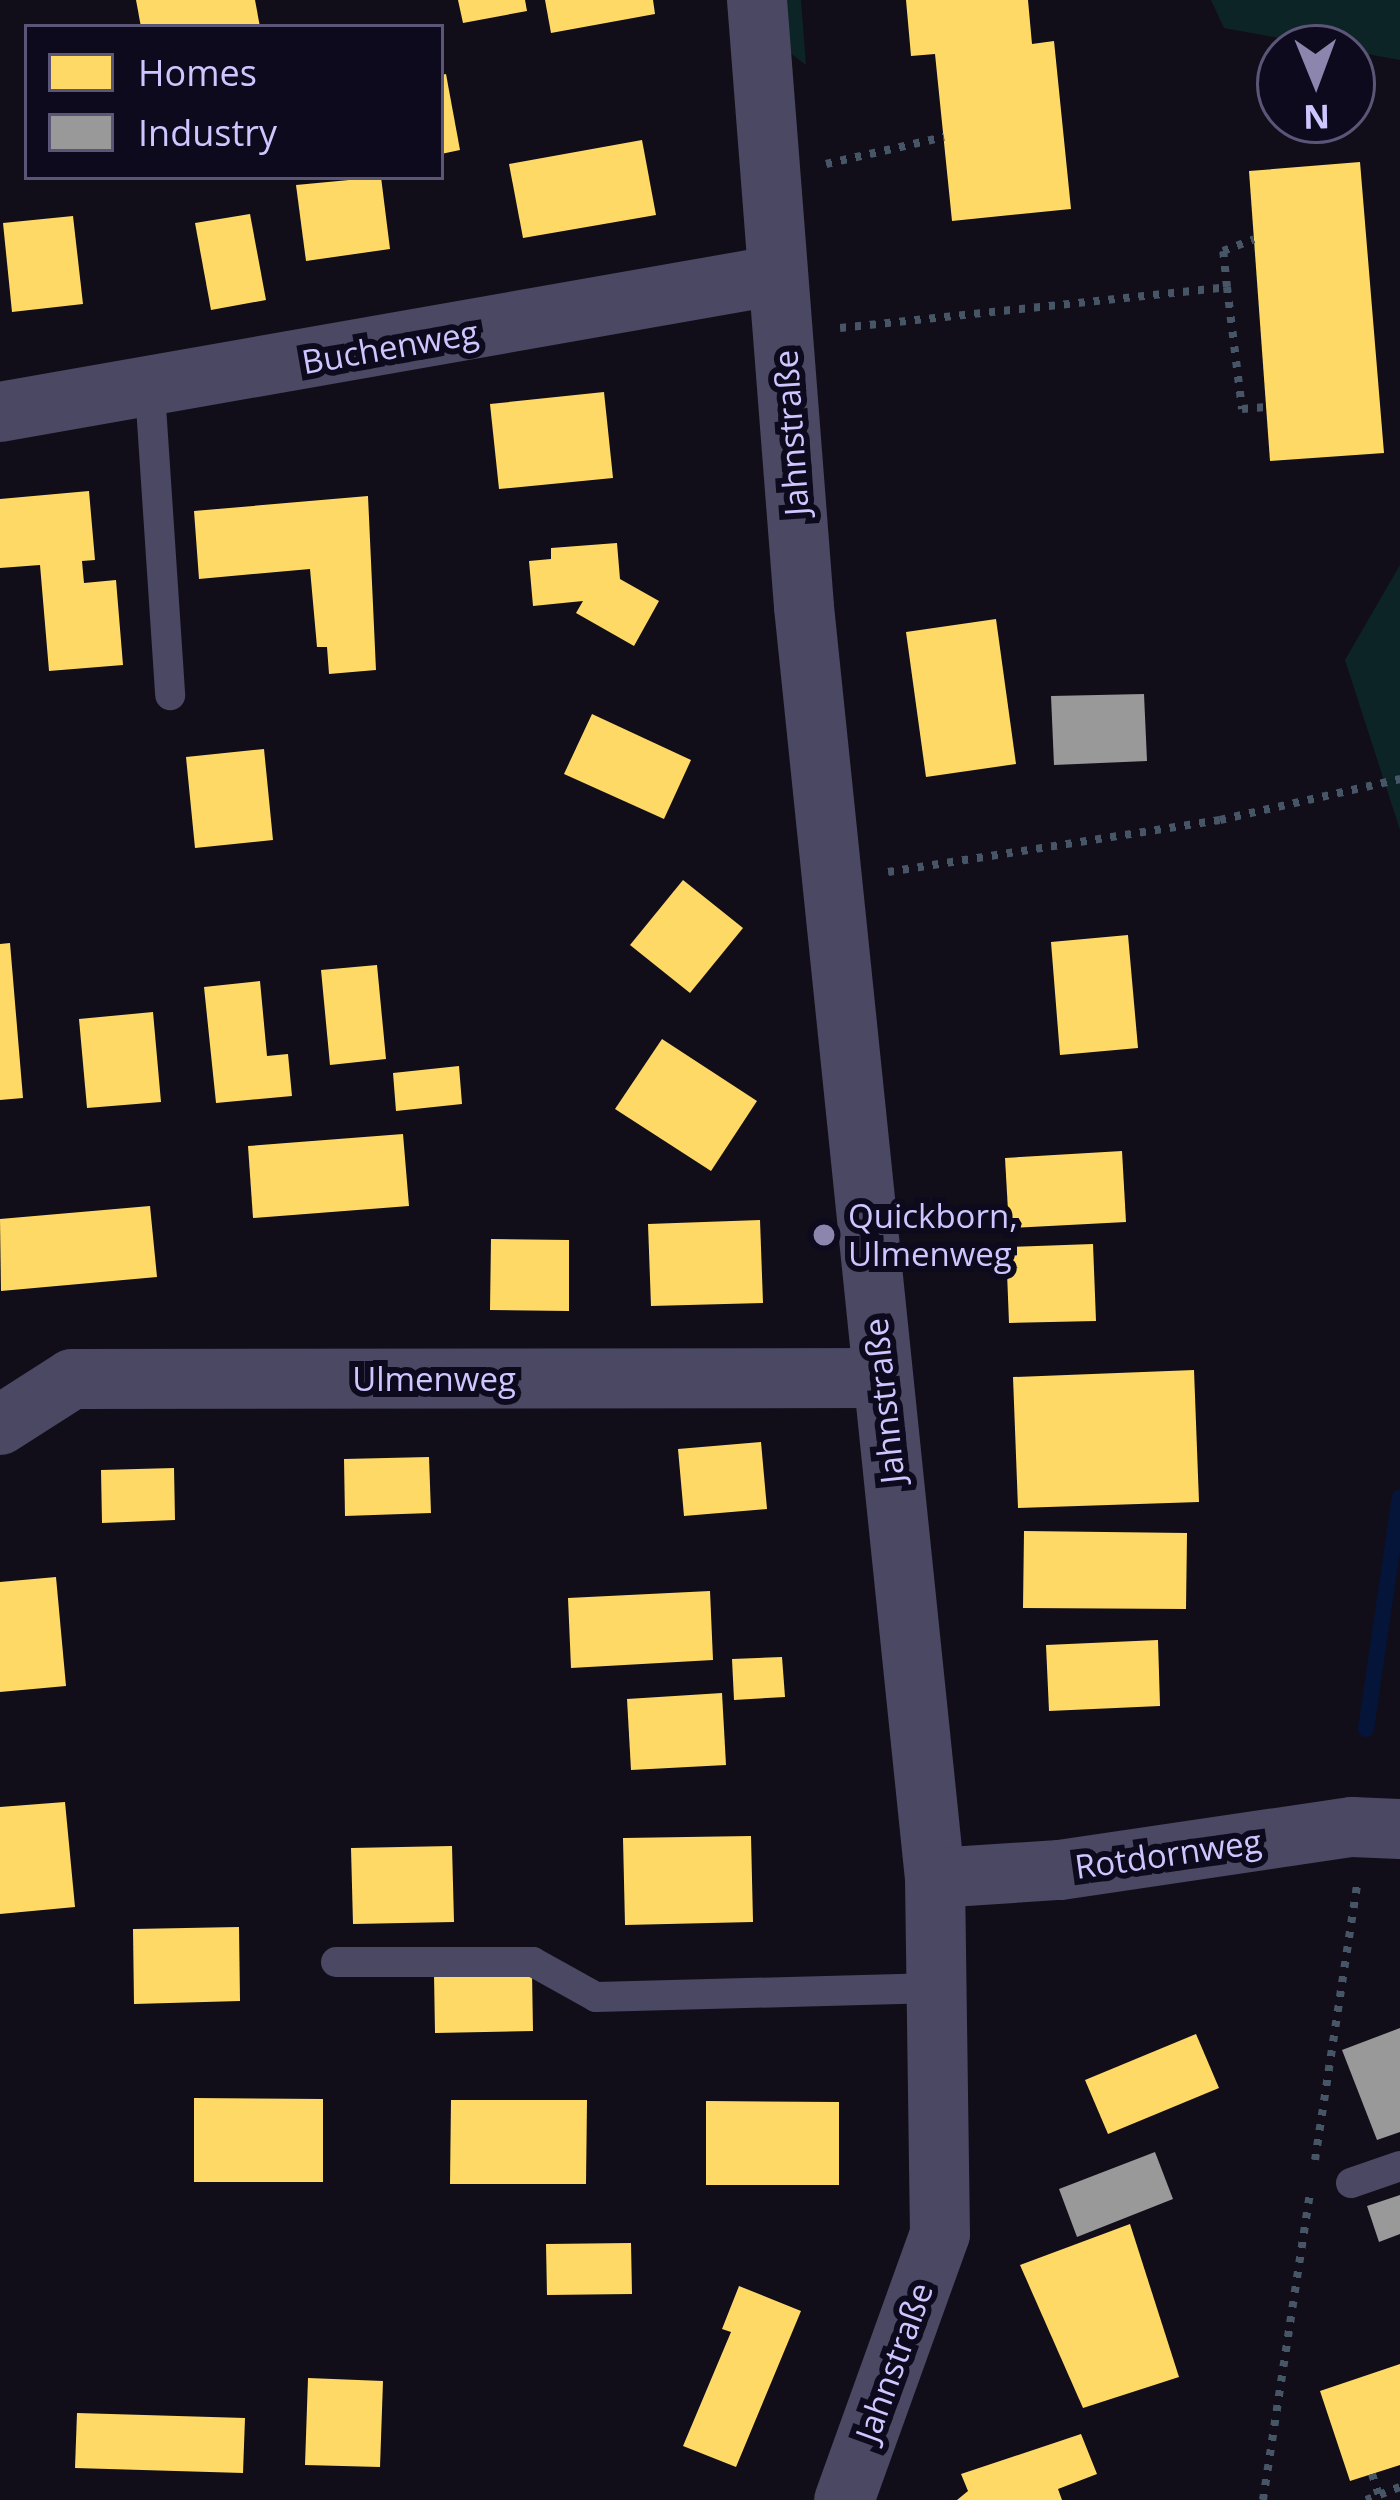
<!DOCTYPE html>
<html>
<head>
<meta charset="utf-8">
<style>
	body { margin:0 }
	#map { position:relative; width:1400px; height:2500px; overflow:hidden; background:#110e19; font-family:"Open Sans",sans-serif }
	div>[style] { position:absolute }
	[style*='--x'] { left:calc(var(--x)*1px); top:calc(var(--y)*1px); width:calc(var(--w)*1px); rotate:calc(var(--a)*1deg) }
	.green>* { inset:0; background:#0d2426 }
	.homes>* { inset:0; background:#ffd966 }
	.industry>* { inset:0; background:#999 }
	.stream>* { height:16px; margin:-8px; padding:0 8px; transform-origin:8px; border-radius:8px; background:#051539 }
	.path>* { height:8px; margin-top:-4px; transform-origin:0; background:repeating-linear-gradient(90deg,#465666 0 6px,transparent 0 15px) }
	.service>* { height:30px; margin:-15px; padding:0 15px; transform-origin:15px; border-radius:15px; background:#4a4863 }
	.minor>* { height:60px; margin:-30px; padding:0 30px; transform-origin:30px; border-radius:30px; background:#4a4863 }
	.dots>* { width:33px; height:33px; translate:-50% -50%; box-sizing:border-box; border:6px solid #0e0a1d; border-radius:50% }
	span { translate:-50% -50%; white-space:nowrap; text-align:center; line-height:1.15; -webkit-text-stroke:12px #0e0a1d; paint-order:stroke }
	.street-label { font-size:33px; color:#cec6ff }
	.poi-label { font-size:33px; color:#cec6ff }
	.left { translate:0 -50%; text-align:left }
	.legend { position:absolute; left:24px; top:24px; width:420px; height:156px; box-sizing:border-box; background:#0e0a1d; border:3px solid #5b5577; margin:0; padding:15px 21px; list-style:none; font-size:36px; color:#cec6ff }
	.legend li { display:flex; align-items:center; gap:24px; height:60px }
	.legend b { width:60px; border:3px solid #5b5577 }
	.north { position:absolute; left:1256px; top:24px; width:120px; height:120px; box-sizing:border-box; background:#0e0a1d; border:3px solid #5b5577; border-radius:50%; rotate:179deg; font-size:33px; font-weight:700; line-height:48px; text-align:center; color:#cec6ff }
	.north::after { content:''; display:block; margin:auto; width:42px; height:54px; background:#8c86ae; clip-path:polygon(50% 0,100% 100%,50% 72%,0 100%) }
</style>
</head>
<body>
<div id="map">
	<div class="green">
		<i style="clip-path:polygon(779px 0,801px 0,806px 65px,784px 48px)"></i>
		<i style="clip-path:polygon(1211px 0,1400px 0,1400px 60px,1224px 28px)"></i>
		<i style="clip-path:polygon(1400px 565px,1400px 830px,1345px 660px)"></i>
	</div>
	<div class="homes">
		<i style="clip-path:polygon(136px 0,255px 0,260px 27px,141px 27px)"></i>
		<i style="clip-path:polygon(458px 0,525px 0,527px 11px,463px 23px)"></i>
		<i style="clip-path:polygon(545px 0,653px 0,655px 14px,551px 33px)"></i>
		<i style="clip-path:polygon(906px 0,1028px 0,1032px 44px,1054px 41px,1071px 209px,952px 221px,935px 54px,911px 56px)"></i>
		<i style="clip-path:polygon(446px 74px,460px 150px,441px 154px,441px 75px)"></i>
		<i style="clip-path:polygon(642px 140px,656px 215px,523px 238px,509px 164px)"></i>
		<i style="clip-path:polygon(1360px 162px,1384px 453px,1270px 461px,1249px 171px)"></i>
		<i style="clip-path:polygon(381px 177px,390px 249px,306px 261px,296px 185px)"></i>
		<i style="clip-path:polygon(250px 214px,266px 300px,211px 310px,195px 223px)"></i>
		<i style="clip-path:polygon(73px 216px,83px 304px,12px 312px,3px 223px)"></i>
		<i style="clip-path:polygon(604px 392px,613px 478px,499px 489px,490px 404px)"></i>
		<i style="clip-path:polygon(89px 491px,95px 560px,82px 561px,84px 583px,116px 580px,123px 665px,49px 671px,40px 565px,0 568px,0 499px)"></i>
		<i style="clip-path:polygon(368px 496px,376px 670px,329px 674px,327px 647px,317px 647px,310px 569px,199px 579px,194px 511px)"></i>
		<i style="clip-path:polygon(617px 543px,620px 579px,659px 601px,634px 646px,576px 613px,583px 601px,533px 606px,529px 561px,551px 559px,551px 548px)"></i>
		<i style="clip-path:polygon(996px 619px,1016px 764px,926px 777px,906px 632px)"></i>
		<i style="clip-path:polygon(592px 714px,691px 760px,664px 819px,564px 774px)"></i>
		<i style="clip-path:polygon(264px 749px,273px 840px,195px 848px,186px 757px)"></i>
		<i style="clip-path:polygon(683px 880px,743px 928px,690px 993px,630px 945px)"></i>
		<i style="clip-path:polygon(1128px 935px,1138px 1048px,1060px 1055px,1051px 942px)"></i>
		<i style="clip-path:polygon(10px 943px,23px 1098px,0 1100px,0 944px)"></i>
		<i style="clip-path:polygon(377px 965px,386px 1059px,330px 1065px,321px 970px)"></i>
		<i style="clip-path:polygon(260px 981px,267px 1056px,288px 1054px,292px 1096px,216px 1103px,204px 987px)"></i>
		<i style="clip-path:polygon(153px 1012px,161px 1102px,87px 1108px,79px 1019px)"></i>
		<i style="clip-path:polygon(662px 1039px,757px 1101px,711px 1171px,615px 1109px)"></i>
		<i style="clip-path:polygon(459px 1066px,462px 1104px,396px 1111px,393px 1073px)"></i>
		<i style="clip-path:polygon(403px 1134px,409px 1206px,253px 1218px,248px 1146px)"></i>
		<i style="clip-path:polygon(1122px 1151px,1126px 1222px,1009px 1228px,1005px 1158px)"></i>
		<i style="clip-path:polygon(150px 1206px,157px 1277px,1px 1291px,0 1219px)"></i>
		<i style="clip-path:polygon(760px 1220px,763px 1303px,651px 1306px,648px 1224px)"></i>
		<i style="clip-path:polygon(491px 1239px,569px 1240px,569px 1311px,490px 1310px)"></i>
		<i style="clip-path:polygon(1093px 1244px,1096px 1321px,1009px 1323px,1006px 1247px)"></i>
		<i style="clip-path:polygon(1194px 1370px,1199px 1502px,1018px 1508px,1013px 1377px)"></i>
		<i style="clip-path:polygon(761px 1442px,767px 1509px,684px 1516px,678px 1449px)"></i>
		<i style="clip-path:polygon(429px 1457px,431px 1513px,345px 1516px,344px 1459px)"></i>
		<i style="clip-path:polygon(174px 1468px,175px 1520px,102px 1523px,101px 1470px)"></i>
		<i style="clip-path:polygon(1024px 1531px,1187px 1533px,1186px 1609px,1023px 1608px)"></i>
		<i style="clip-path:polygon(56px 1577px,66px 1686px,0 1692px,0 1582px)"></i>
		<i style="clip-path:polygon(710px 1591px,713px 1660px,571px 1668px,568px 1598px)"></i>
		<i style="clip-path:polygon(1158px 1640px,1160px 1706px,1049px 1711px,1046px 1645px)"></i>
		<i style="clip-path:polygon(782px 1657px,785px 1697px,734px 1700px,732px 1659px)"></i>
		<i style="clip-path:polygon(722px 1693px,726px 1765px,631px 1770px,627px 1699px)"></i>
		<i style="clip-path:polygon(65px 1802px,75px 1907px,0 1914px,0 1807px)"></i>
		<i style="clip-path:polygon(751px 1836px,753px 1922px,625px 1925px,623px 1838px)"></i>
		<i style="clip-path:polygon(452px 1846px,454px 1922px,353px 1924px,351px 1848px)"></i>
		<i style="clip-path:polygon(239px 1927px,240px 2001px,134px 2004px,133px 1929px)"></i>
		<i style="clip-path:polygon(532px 1972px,533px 2031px,435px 2033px,434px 1974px)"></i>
		<i style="clip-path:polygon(1196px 2034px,1219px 2088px,1108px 2134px,1085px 2080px)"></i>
		<i style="clip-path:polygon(194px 2098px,323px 2099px,323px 2182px,194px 2182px)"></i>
		<i style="clip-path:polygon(451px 2100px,587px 2100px,586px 2184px,450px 2184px)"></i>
		<i style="clip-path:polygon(706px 2101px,839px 2102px,839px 2185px,706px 2185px)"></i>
		<i style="clip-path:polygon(1130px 2224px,1179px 2377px,1083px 2408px,1020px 2265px)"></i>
		<i style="clip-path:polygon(631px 2243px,632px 2294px,547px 2295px,546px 2244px)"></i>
		<i style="clip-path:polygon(739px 2286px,801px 2311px,736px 2467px,683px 2446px,731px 2332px,722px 2329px)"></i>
		<i style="clip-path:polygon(1400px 2364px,1400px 2465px,1350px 2481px,1320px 2391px)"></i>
		<i style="clip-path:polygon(308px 2378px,383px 2381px,380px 2467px,305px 2465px)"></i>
		<i style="clip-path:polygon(77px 2413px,245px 2418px,243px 2473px,75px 2468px)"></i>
		<i style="clip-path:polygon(1081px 2434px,1097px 2474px,1058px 2489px,1062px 2500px,957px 2500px,968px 2491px,961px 2474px)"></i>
	</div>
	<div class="industry">
		<i style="clip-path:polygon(1144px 694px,1147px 761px,1054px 765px,1051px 696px)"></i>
		<i style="clip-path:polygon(1400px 2028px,1400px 2132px,1377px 2140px,1342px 2050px)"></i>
		<i style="clip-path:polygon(1155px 2152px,1173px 2199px,1077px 2237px,1059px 2189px)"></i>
		<i style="clip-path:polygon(1400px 2195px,1400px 2234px,1379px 2242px,1367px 2206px)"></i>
	</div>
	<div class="stream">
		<i style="--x:1366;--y:1729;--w:234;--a:-81.7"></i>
	</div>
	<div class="path">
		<i style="--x:826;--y:164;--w:121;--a:-12.9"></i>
		<i style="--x:1227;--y:287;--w:36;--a:-96"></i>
		<i style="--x:1223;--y:251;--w:33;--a:-21"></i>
		<i style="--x:840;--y:328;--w:389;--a:-6"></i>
		<i style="--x:1227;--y:287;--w:123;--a:83"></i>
		<i style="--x:1242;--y:409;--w:24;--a:-5"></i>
		<i style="--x:888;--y:872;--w:336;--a:-8.9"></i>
		<i style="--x:1220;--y:820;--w:185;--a:-12.8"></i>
		<i style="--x:1315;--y:2160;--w:278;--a:-81.3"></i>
		<i style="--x:1372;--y:2474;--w:22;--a:72"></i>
		<i style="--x:1263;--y:2500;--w:311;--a:-81.3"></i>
		<i style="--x:1366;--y:2500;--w:36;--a:-21"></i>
	</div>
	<div class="service">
		<i style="--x:150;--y:391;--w:305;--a:86.2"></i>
		<i style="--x:336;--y:1962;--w:197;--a:0"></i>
		<i style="--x:533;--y:1962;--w:72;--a:29.1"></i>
		<i style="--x:596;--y:1997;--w:340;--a:-1.5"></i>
		<i style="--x:1351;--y:2183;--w:52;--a:-19.1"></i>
	</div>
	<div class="minor">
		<i style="--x:757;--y:0;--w:609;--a:85.57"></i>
		<i style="--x:804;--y:607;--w:1278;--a:84.12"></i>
		<i style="--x:935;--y:1878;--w:356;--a:89.2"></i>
		<i style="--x:940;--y:2234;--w:283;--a:109.8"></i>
		<i style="--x:0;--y:412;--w:790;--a:-9.99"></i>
		<i style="--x:0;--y:1425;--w:85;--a:-32.6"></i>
		<i style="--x:72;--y:1379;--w:810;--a:-0.07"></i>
		<i style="--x:935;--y:1878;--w:125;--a:-3.7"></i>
		<i style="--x:1060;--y:1870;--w:295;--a:-8.4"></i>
		<i style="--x:1352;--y:1827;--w:48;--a:2.4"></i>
	</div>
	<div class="dots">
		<i style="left:824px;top:1235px;background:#8c86ae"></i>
	</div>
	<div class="street-label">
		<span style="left:390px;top:347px;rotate:-10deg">Buchenweg</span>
		<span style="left:791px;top:433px;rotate:-94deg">Jahnstraße</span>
		<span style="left:434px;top:1379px">Ulmenweg</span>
		<span style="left:884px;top:1401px;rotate:-96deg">Jahnstraße</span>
		<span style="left:1168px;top:1854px;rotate:-8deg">Rotdornweg</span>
		<span style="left:894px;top:2362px;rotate:-70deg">Jahnstraße</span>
	</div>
	<div class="poi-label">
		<span class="left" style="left:848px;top:1235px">Quickborn,<br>Ulmenweg</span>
	</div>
	<ul class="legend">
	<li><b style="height:33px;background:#ffd966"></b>Homes</li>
	<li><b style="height:33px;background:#999"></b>Industry</li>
	</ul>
	<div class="north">N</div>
</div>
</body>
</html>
